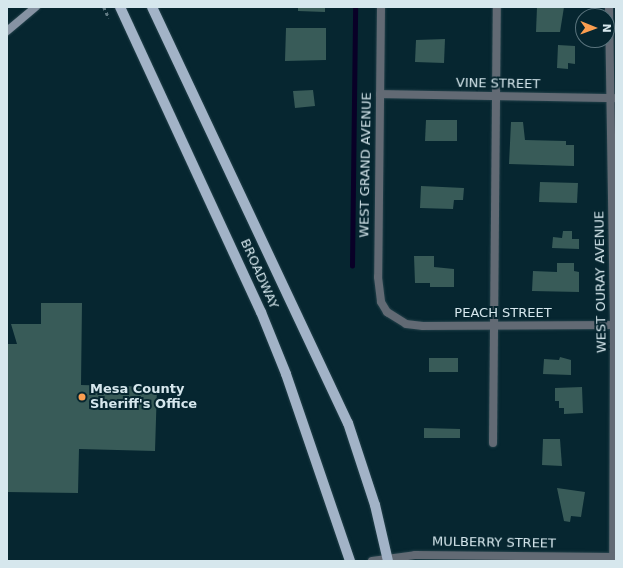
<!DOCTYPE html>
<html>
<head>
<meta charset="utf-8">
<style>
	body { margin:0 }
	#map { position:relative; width:623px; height:568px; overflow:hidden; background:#062630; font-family:"DejaVu Sans",sans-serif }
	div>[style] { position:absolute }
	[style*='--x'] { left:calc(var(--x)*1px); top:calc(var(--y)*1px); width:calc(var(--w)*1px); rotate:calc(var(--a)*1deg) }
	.stream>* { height:4.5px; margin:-2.25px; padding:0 2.25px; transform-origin:2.25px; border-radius:2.25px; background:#090027 }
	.building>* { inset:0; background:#385b58 }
	.path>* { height:2.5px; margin-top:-1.25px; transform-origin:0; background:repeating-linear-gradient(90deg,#617a83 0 3px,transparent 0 6px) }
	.roads { filter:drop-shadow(0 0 1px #23414a) drop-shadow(0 0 1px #23414a) }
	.lane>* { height:8px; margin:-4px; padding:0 4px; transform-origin:4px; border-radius:4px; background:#626a74 }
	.street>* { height:8px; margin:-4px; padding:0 4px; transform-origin:4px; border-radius:4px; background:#626a74 }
	.secondary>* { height:8px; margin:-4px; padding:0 4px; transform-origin:4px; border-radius:4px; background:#8693a3 }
	.primary>* { height:10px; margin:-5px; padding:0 5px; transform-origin:5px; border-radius:5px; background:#a2b3c7 }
	.dots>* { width:11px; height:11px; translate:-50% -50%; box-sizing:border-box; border:2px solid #062630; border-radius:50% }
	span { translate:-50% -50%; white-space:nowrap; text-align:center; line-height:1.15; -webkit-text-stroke:4px #062630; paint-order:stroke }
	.street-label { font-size:13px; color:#d6e7ed }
	.poi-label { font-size:13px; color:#d6e7ed; font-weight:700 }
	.left { translate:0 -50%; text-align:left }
	.frame { position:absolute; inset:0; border:8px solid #d6e7ed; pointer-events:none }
	.north { position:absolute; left:575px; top:8px; width:40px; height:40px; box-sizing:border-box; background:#062630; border:1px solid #59737c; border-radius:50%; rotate:91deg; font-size:11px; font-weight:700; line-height:16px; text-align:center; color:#d6e7ed }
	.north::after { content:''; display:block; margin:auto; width:14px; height:18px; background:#fb9e50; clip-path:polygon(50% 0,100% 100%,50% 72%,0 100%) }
</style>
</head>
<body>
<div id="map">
	<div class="stream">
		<i style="--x:352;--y:266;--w:259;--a:-89.3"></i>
	</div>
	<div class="building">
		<i style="clip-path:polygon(298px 7px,325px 7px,325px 12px,298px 11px)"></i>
		<i style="clip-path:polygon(537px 7px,564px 7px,560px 32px,536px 32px)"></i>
		<i style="clip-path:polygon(286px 28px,326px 28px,326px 60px,285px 61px)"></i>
		<i style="clip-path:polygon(445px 39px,444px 63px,415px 62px,416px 40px)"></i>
		<i style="clip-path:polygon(558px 45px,575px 46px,575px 64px,568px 63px,568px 69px,557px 68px)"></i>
		<i style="clip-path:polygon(313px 90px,315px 106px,295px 108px,293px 91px)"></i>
		<i style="clip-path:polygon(426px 120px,457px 120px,457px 141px,425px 141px)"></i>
		<i style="clip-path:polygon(511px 122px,523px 122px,525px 140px,566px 141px,566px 145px,574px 145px,574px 166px,509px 164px)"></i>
		<i style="clip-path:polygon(540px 182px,578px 183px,577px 203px,539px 202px)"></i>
		<i style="clip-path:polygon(421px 186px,464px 188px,463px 200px,454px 200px,453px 209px,420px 208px)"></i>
		<i style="clip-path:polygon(563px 231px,572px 231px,572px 239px,579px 239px,579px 249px,552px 248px,553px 237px,562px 238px)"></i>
		<i style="clip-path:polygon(414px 256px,434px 256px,434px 267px,454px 269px,454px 287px,430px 287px,430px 283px,415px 283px)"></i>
		<i style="clip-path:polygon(557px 263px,574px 263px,574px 271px,579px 272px,579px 292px,532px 291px,533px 271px,557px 272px)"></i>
		<i style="clip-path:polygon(41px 303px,82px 303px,81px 385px,157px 387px,155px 451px,79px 449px,78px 493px,7px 492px,7px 344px,17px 344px,11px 324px,41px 324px)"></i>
		<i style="clip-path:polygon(560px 357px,571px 360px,571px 375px,543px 374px,544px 359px,559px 360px)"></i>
		<i style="clip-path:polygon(429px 358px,458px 358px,458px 372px,429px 372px)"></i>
		<i style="clip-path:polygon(582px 387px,583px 413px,564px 414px,564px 408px,559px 408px,559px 401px,555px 401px,555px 388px)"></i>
		<i style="clip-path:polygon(424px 428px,460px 429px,460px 438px,424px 438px)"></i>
		<i style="clip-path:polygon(543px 439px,560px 439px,562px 466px,542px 465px)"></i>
		<i style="clip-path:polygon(557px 488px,585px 492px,581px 517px,571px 516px,570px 522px,564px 521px)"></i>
	</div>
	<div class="path">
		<i style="--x:104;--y:7;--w:12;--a:66"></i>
	</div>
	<div class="roads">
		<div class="lane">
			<i style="--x:493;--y:443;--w:436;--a:-89.5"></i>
		</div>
		<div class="street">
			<i style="--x:381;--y:7;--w:270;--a:90.6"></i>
			<i style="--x:378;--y:277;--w:25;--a:83"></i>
			<i style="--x:381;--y:302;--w:12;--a:59"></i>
			<i style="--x:387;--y:312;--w:22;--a:32"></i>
			<i style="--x:406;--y:324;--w:17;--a:7"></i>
			<i style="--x:423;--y:326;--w:191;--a:-0.3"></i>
			<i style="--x:609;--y:7;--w:318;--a:89.1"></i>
			<i style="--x:614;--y:325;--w:232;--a:90.2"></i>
			<i style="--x:380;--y:94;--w:236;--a:1"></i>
			<i style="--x:372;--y:561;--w:43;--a:-7.9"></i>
			<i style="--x:415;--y:555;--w:201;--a:0.6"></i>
		</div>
		<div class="secondary">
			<i style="--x:7;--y:31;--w:38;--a:-40"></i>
		</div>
		<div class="primary">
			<i style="--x:120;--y:7;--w:336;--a:65.2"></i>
			<i style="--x:261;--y:312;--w:67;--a:68"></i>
			<i style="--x:286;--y:374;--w:198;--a:71.1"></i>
			<i style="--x:152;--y:7;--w:460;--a:64.8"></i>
			<i style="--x:348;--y:423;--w:86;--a:71.8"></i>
			<i style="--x:375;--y:505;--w:57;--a:76.9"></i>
		</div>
	</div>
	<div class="dots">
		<i style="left:82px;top:397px;background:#fb9e50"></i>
	</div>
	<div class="street-label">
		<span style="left:498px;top:84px;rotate:1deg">VINE STREET</span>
		<span style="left:366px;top:165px;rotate:-89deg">WEST GRAND AVENUE</span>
		<span style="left:259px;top:274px;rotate:66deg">BROADWAY</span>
		<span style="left:601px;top:282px;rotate:-91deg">WEST OURAY AVENUE</span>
		<span style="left:503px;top:313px">PEACH STREET</span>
		<span style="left:494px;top:543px;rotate:1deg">MULBERRY STREET</span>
	</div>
	<div class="poi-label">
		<span class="left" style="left:90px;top:397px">Mesa County<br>Sheriff's Office</span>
	</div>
	<div class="frame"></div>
	<div class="north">N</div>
</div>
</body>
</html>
